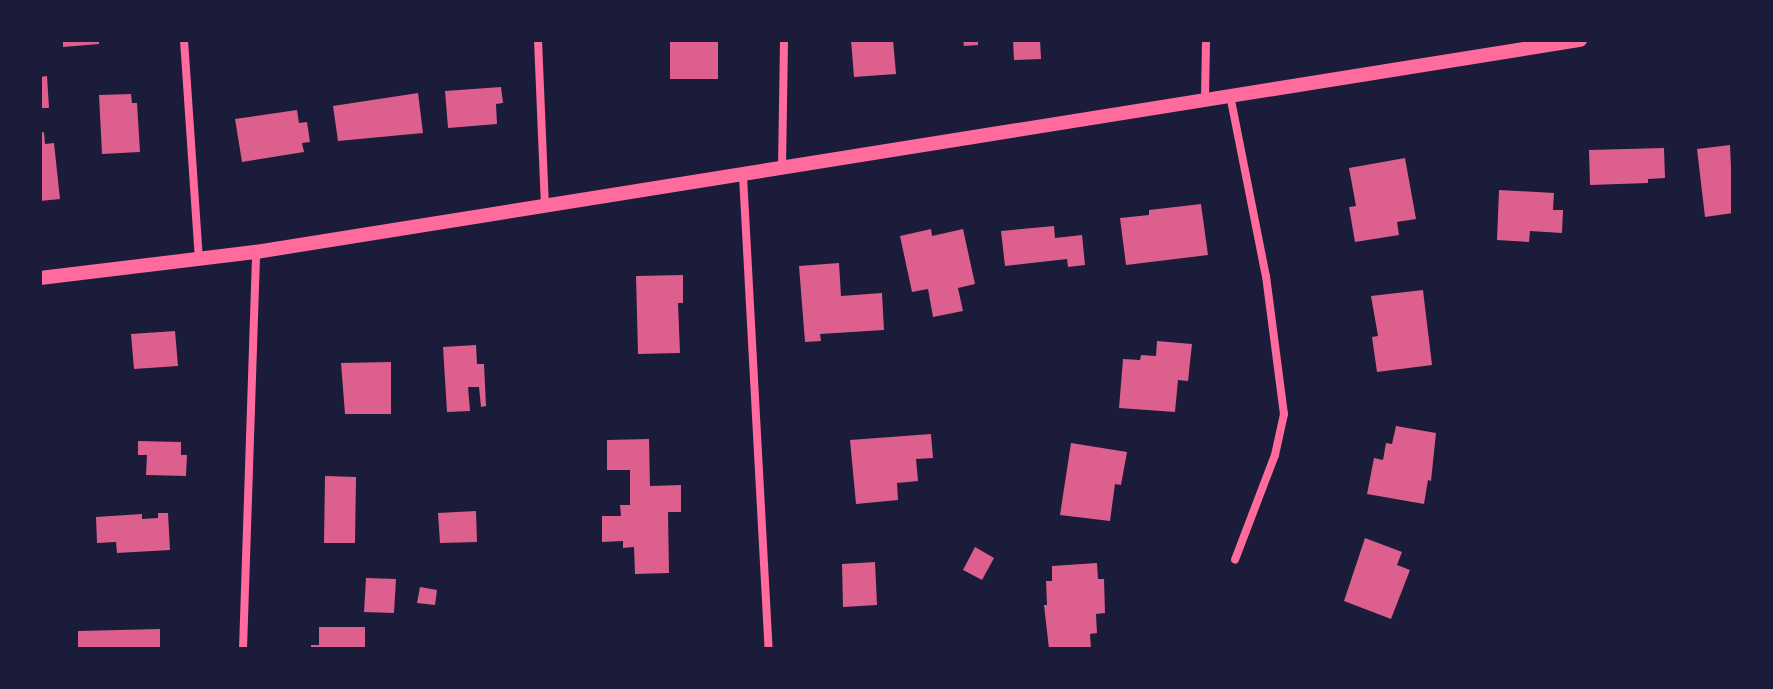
<!DOCTYPE html>
<html>
<head>
<meta charset="utf-8">
<style>
	body { margin:0 }
	#map { position:relative; width:1773px; height:689px; overflow:hidden; background:#1b1b3a; font-family:"PT Sans Narrow",sans-serif }
	div>[style] { position:absolute }
	[style*='--x'] { left:calc(var(--x)*1px); top:calc(var(--y)*1px); width:calc(var(--w)*1px); rotate:calc(var(--a)*1deg) }
	.building>* { inset:0; background:#dd5f8e }
	.minor>* { height:8px; margin:-4px; padding:0 4px; transform-origin:4px; border-radius:4px; background:#ff6b9d }
	.tertiary>* { height:14px; margin:-7px; padding:0 7px; transform-origin:7px; border-radius:7px; background:#ff6b9d }
	span { translate:-50% -50%; white-space:nowrap; text-align:center; line-height:1.15; -webkit-text-stroke:6px #1b1b3a; paint-order:stroke }
	.frame { position:absolute; inset:0; border:42px solid #1b1b3a; pointer-events:none }
</style>
</head>
<body>
<div id="map">
	<div class="building">
		<i style="clip-path:polygon(63px 40px,99px 40px,99px 44px,63px 47px)"></i>
		<i style="clip-path:polygon(670px 40px,718px 40px,718px 79px,670px 79px)"></i>
		<i style="clip-path:polygon(851px 40px,893px 40px,896px 74px,854px 77px)"></i>
		<i style="clip-path:polygon(963px 40px,978px 40px,978px 45px,964px 46px)"></i>
		<i style="clip-path:polygon(1013px 40px,1040px 40px,1041px 59px,1014px 60px)"></i>
		<i style="clip-path:polygon(47px 76px,49px 108px,40px 108px,40px 77px)"></i>
		<i style="clip-path:polygon(501px 87px,503px 103px,496px 104px,497px 124px,448px 128px,445px 91px)"></i>
		<i style="clip-path:polygon(418px 93px,423px 133px,338px 141px,333px 106px)"></i>
		<i style="clip-path:polygon(131px 94px,132px 103px,137px 103px,140px 152px,102px 154px,99px 95px)"></i>
		<i style="clip-path:polygon(297px 110px,299px 123px,307px 122px,310px 142px,302px 143px,304px 152px,242px 162px,235px 119px)"></i>
		<i style="clip-path:polygon(44px 132px,45px 144px,54px 143px,60px 199px,40px 201px,40px 133px)"></i>
		<i style="clip-path:polygon(1730px 145px,1733px 213px,1705px 217px,1697px 149px)"></i>
		<i style="clip-path:polygon(1664px 148px,1665px 178px,1648px 179px,1648px 183px,1590px 185px,1589px 150px)"></i>
		<i style="clip-path:polygon(1405px 158px,1416px 219px,1397px 222px,1399px 235px,1355px 242px,1349px 207px,1356px 206px,1349px 168px)"></i>
		<i style="clip-path:polygon(1499px 190px,1554px 193px,1553px 210px,1563px 210px,1562px 233px,1530px 231px,1529px 242px,1497px 240px)"></i>
		<i style="clip-path:polygon(1201px 204px,1208px 255px,1126px 265px,1120px 218px,1149px 215px,1149px 210px)"></i>
		<i style="clip-path:polygon(1054px 226px,1055px 238px,1082px 235px,1085px 265px,1068px 267px,1067px 259px,1005px 266px,1001px 231px)"></i>
		<i style="clip-path:polygon(931px 229px,932px 236px,963px 229px,975px 284px,958px 288px,963px 311px,933px 317px,928px 289px,912px 292px,900px 236px)"></i>
		<i style="clip-path:polygon(839px 263px,841px 296px,882px 293px,884px 330px,820px 334px,821px 341px,805px 342px,799px 266px)"></i>
		<i style="clip-path:polygon(683px 275px,683px 303px,678px 303px,680px 353px,638px 354px,636px 276px)"></i>
		<i style="clip-path:polygon(1423px 290px,1432px 365px,1377px 372px,1372px 337px,1378px 336px,1371px 296px)"></i>
		<i style="clip-path:polygon(175px 331px,178px 366px,134px 369px,131px 334px)"></i>
		<i style="clip-path:polygon(1157px 341px,1192px 344px,1188px 381px,1178px 380px,1175px 412px,1119px 408px,1123px 359px,1140px 360px,1141px 355px,1156px 356px)"></i>
		<i style="clip-path:polygon(476px 345px,477px 364px,484px 364px,486px 406px,481px 407px,479px 387px,468px 387px,470px 411px,447px 412px,443px 347px)"></i>
		<i style="clip-path:polygon(391px 362px,391px 414px,345px 414px,341px 363px)"></i>
		<i style="clip-path:polygon(1396px 426px,1436px 433px,1431px 481px,1428px 480px,1424px 504px,1367px 494px,1374px 458px,1383px 460px,1386px 443px,1392px 444px)"></i>
		<i style="clip-path:polygon(931px 434px,933px 458px,916px 459px,918px 481px,897px 483px,898px 500px,856px 504px,850px 440px)"></i>
		<i style="clip-path:polygon(649px 439px,650px 486px,681px 485px,681px 512px,668px 512px,669px 573px,635px 574px,634px 547px,623px 548px,623px 541px,602px 542px,602px 516px,621px 516px,620px 505px,630px 505px,630px 470px,607px 470px,607px 440px)"></i>
		<i style="clip-path:polygon(138px 441px,181px 442px,181px 455px,187px 455px,186px 476px,146px 475px,147px 455px,138px 455px)"></i>
		<i style="clip-path:polygon(1071px 443px,1127px 452px,1121px 485px,1115px 484px,1110px 521px,1060px 515px)"></i>
		<i style="clip-path:polygon(325px 476px,356px 477px,355px 543px,324px 543px)"></i>
		<i style="clip-path:polygon(476px 511px,477px 542px,440px 543px,438px 513px)"></i>
		<i style="clip-path:polygon(158px 513px,168px 513px,170px 550px,117px 553px,116px 542px,97px 543px,96px 517px,142px 514px,142px 519px,158px 518px)"></i>
		<i style="clip-path:polygon(1365px 538px,1402px 552px,1397px 565px,1410px 570px,1391px 619px,1344px 601px)"></i>
		<i style="clip-path:polygon(975px 547px,994px 558px,982px 580px,963px 570px)"></i>
		<i style="clip-path:polygon(875px 562px,877px 605px,843px 607px,842px 564px)"></i>
		<i style="clip-path:polygon(1097px 563px,1098px 579px,1104px 579px,1105px 613px,1096px 614px,1097px 633px,1090px 634px,1091px 649px,1049px 649px,1044px 605px,1047px 605px,1046px 581px,1052px 581px,1052px 566px)"></i>
		<i style="clip-path:polygon(366px 578px,396px 579px,394px 613px,364px 612px)"></i>
		<i style="clip-path:polygon(420px 587px,437px 590px,435px 605px,417px 603px)"></i>
		<i style="clip-path:polygon(319px 627px,365px 627px,365px 649px,311px 649px,311px 645px,319px 645px)"></i>
		<i style="clip-path:polygon(160px 629px,160px 649px,78px 649px,78px 631px)"></i>
	</div>
	<div class="minor">
		<i style="--x:184;--y:40;--w:219;--a:86.1"></i>
		<i style="--x:538;--y:40;--w:166;--a:87.6"></i>
		<i style="--x:1230;--y:95;--w:185;--a:78.8"></i>
		<i style="--x:1266;--y:276;--w:139;--a:82.6"></i>
		<i style="--x:1284;--y:414;--w:42;--a:102.4"></i>
		<i style="--x:1275;--y:455;--w:112;--a:110.9"></i>
		<i style="--x:1205;--y:98;--w:58;--a:-89"></i>
		<i style="--x:782;--y:168;--w:128;--a:-89.1"></i>
		<i style="--x:743;--y:176;--w:474;--a:86.9"></i>
		<i style="--x:243;--y:649;--w:397;--a:-88.1"></i>
	</div>
	<div class="tertiary">
		<i style="--x:40;--y:278;--w:218;--a:-6.9"></i>
		<i style="--x:256;--y:252;--w:1341;--a:-9.1"></i>
	</div>
	<div class="frame"></div>
</div>
</body>
</html>
